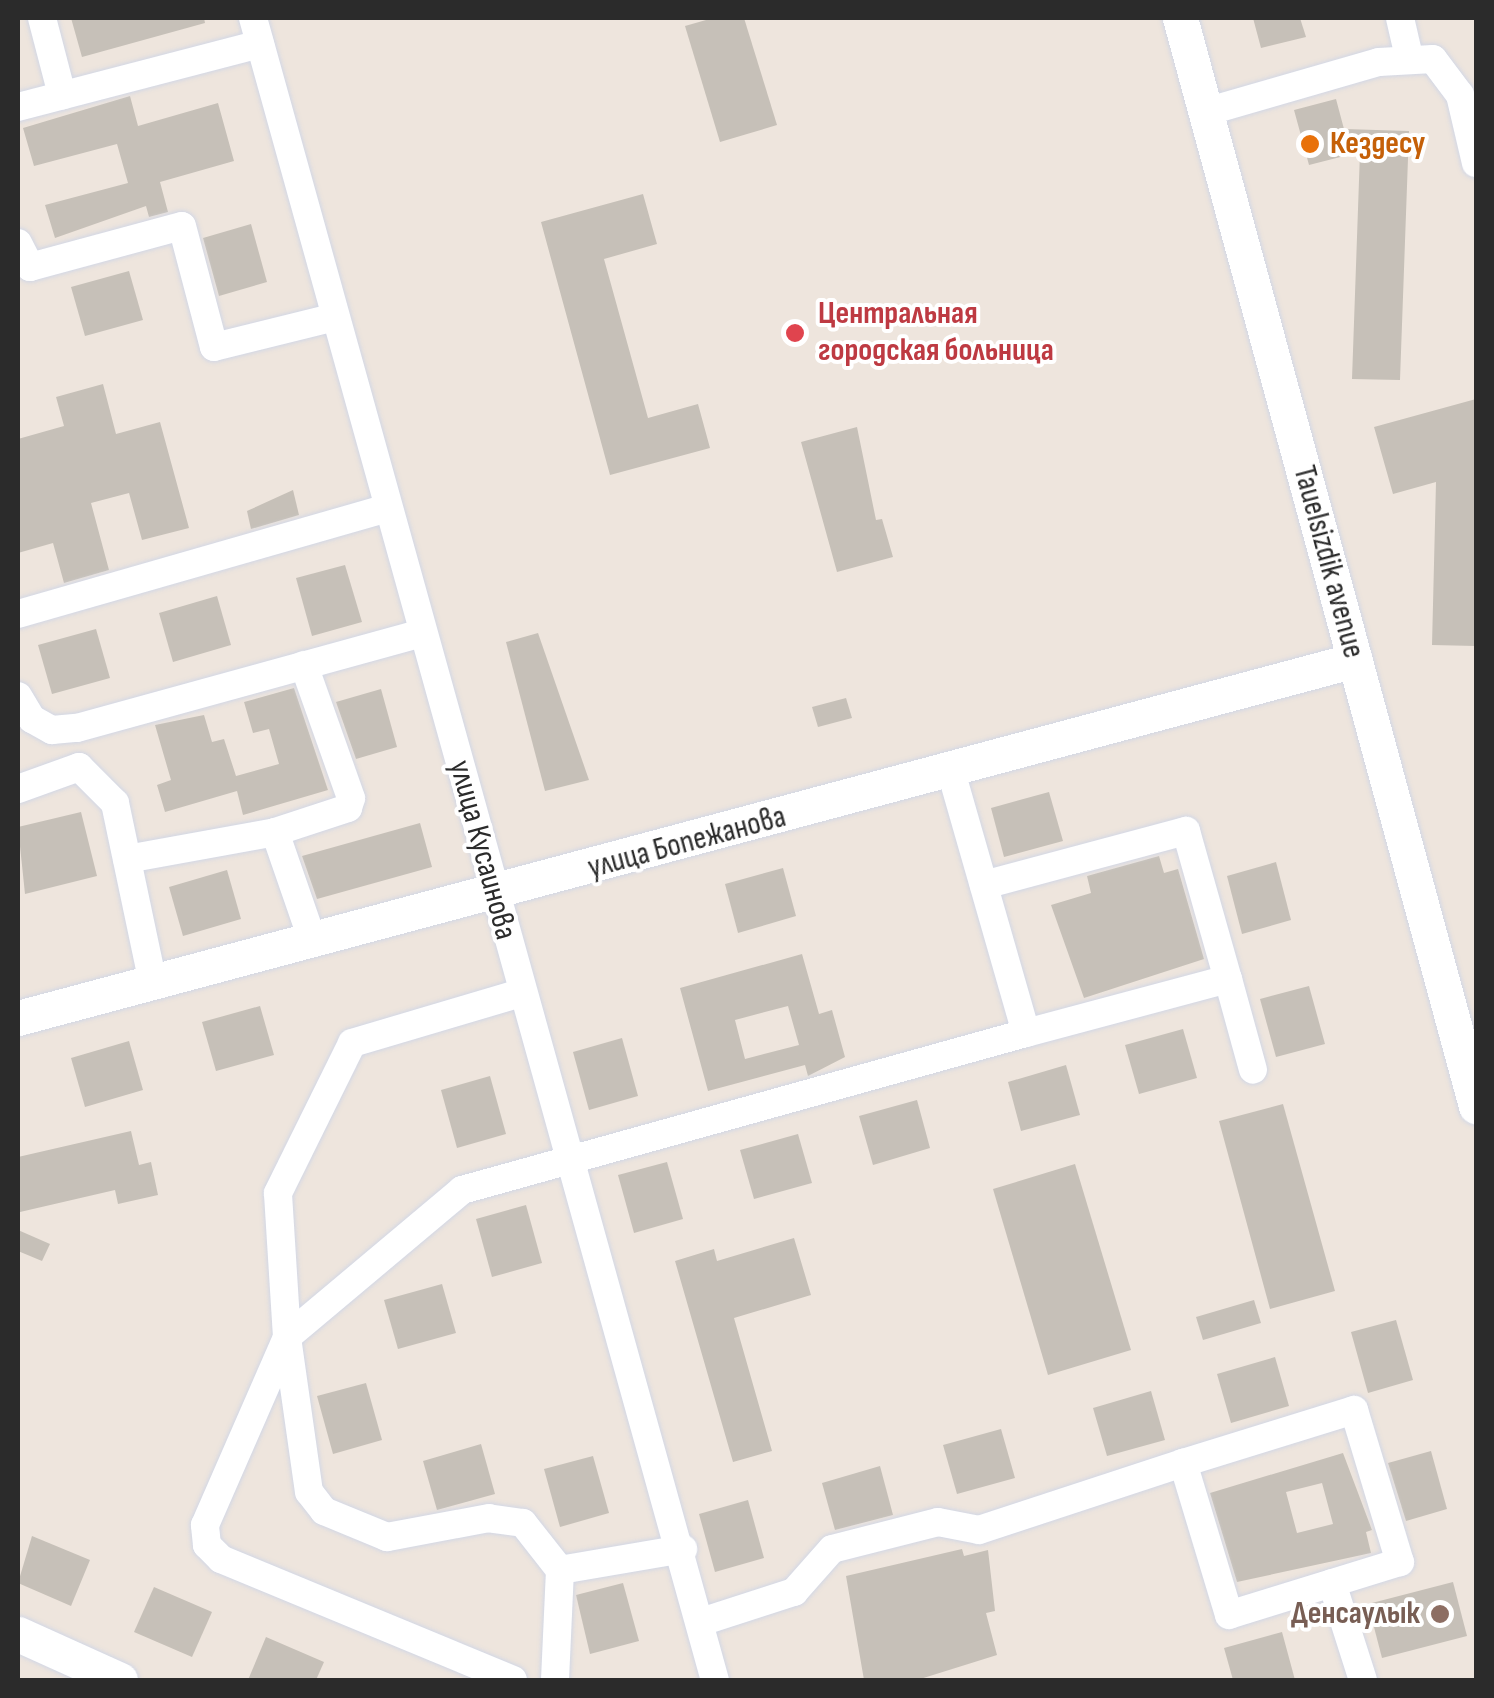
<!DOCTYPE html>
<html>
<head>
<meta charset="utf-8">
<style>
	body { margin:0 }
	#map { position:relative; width:1494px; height:1698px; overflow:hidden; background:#eee5dd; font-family:"Sofia Sans Condensed",sans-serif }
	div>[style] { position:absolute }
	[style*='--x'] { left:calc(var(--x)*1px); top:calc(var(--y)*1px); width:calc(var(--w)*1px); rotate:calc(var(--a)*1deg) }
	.building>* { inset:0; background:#c6c0b8 }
	.roads { filter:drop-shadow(0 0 2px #d2d7e5) drop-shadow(0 0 2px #d2d7e5) }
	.minor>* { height:28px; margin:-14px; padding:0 14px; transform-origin:14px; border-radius:14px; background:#fff }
	.tertiary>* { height:35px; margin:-17.5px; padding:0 17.5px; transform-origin:17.5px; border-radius:17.5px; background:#fff }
	.dots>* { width:28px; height:28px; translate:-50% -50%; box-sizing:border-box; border:5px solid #fff; border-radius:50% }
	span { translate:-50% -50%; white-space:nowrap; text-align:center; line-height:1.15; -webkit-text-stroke:8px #fff; paint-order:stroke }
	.food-label { font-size:32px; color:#c56008; font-weight:700 }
	.left { translate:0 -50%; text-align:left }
	.health-label { font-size:32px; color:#be3a42; font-weight:700 }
	.street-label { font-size:32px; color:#2b2b2b }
	.education-label { font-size:32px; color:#785e54; font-weight:700 }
	.right { translate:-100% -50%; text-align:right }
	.frame { position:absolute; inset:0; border:20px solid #2b2b2b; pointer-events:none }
</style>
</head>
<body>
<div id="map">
	<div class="building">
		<i style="clip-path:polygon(71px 18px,204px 18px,205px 23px,82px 57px)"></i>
		<i style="clip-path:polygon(713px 18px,744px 18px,777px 125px,720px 142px,685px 26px)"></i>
		<i style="clip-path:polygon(1253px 18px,1300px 18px,1306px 37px,1261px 48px)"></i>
		<i style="clip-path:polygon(130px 96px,138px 126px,218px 103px,234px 161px,160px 182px,168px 212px,149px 217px,146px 206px,55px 238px,45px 205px,128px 183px,117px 144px,34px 166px,23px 128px)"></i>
		<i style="clip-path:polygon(1336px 99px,1344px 129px,1409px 131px,1400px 380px,1352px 379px,1360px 152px,1309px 165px,1294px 110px)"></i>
		<i style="clip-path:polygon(643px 194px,657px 244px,604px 259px,648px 418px,698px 404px,710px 448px,610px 475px,541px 222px)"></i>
		<i style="clip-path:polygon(251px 224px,267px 282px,219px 296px,203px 238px)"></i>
		<i style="clip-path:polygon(129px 271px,143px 320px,85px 336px,71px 287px)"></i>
		<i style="clip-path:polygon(103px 384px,116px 434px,160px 422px,189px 528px,142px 540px,129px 493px,91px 503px,109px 570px,64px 583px,53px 543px,18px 553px,18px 439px,64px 426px,56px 397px)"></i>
		<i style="clip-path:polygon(1476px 399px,1476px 646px,1432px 645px,1436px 482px,1393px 494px,1374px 427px)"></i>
		<i style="clip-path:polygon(857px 427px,876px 520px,882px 519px,893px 557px,837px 572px,801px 442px)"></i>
		<i style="clip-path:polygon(293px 490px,299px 515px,251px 529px,247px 511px)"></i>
		<i style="clip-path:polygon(345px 565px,362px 622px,312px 636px,296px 578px)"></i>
		<i style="clip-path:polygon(217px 596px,231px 645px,173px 662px,159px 613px)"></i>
		<i style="clip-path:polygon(96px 629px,110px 678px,52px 694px,38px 645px)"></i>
		<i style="clip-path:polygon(538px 633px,589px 780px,545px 791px,506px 642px)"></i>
		<i style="clip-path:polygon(294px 688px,328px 790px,243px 815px,237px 791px,165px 812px,157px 785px,171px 780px,155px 725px,204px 715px,212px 742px,224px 739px,236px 776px,279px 764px,269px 729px,253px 733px,244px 702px)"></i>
		<i style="clip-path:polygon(381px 689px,397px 747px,356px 759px,336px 702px)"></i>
		<i style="clip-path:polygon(846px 698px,852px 718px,818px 727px,812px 707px)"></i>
		<i style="clip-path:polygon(1049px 792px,1063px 841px,1004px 857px,991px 808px)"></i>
		<i style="clip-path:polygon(81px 812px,97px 876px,25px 894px,18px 827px)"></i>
		<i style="clip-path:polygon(420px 823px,432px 867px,317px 899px,302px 856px)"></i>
		<i style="clip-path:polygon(1159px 856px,1164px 873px,1178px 869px,1204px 959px,1084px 998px,1051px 905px,1091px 893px,1087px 876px)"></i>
		<i style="clip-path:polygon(1276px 862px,1291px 920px,1242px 934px,1227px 876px)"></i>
		<i style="clip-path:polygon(783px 868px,796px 916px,738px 933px,725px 884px)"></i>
		<i style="clip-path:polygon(227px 870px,241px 919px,183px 936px,169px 887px)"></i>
		<i style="clip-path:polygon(evenodd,802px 954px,819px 1014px,832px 1010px,845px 1057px,808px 1076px,805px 1065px,708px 1091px,680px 988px,802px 954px,788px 1006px,799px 1045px,745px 1059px,735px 1020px,788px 1006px)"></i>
		<i style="clip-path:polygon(1309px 986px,1325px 1044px,1276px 1057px,1260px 999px)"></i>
		<i style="clip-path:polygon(260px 1006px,274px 1055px,216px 1071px,202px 1022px)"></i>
		<i style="clip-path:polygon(1183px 1029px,1197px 1078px,1139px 1094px,1125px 1045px)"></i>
		<i style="clip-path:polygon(622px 1038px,638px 1096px,589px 1110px,573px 1052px)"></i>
		<i style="clip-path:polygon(129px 1041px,143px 1090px,85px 1107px,71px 1058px)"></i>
		<i style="clip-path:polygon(1066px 1065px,1080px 1115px,1021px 1131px,1008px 1082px)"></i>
		<i style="clip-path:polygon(490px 1076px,506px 1134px,457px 1148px,441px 1090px)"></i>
		<i style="clip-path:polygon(917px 1100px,930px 1148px,873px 1165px,859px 1116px)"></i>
		<i style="clip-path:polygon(1283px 1104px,1335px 1291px,1270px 1309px,1219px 1121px)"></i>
		<i style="clip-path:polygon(131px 1131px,139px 1165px,151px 1162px,158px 1195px,118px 1204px,115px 1190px,20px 1212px,18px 1157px)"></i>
		<i style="clip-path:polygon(798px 1134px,812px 1183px,754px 1199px,740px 1150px)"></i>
		<i style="clip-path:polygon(667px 1162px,683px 1219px,634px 1233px,618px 1175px)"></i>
		<i style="clip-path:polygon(1075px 1164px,1131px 1350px,1048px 1375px,993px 1189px)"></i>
		<i style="clip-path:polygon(526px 1205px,542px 1263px,492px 1277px,476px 1219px)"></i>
		<i style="clip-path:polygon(18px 1230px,50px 1244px,42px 1261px,18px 1251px)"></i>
		<i style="clip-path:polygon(794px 1238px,811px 1295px,734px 1318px,772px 1451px,733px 1462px,675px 1261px,714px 1249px,717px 1261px)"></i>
		<i style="clip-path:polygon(442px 1284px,456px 1333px,398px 1349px,384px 1300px)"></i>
		<i style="clip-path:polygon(1254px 1300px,1261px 1323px,1203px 1340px,1196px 1317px)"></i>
		<i style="clip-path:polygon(1396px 1320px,1413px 1380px,1368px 1393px,1351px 1332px)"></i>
		<i style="clip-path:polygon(1275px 1357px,1289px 1406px,1231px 1423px,1217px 1374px)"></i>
		<i style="clip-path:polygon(366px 1383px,382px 1440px,333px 1454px,317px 1396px)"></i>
		<i style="clip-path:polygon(1151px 1391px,1165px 1440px,1107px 1456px,1093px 1408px)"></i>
		<i style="clip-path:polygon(1001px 1429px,1015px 1478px,957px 1494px,943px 1445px)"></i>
		<i style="clip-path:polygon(481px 1444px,495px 1494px,437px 1510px,423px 1461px)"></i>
		<i style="clip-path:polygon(1431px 1451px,1447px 1509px,1406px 1521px,1388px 1463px)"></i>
		<i style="clip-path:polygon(evenodd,1343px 1453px,1372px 1530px,1366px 1532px,1371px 1553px,1237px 1582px,1210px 1493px,1343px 1453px,1322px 1483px,1333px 1524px,1297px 1533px,1286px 1492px,1322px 1483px)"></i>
		<i style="clip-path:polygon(593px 1456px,609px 1513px,560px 1527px,544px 1469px)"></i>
		<i style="clip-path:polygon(880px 1466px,893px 1515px,835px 1530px,822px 1483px)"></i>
		<i style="clip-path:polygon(748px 1500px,764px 1558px,715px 1572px,699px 1514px)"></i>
		<i style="clip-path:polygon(32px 1536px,90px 1560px,71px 1606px,18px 1583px)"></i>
		<i style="clip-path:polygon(962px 1549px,964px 1556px,988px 1550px,995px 1611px,986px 1613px,997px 1655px,917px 1680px,864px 1680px,846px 1576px)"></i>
		<i style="clip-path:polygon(1453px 1582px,1467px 1636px,1382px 1658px,1368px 1604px)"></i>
		<i style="clip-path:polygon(623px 1583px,639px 1641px,590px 1654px,576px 1595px)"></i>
		<i style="clip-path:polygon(154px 1587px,212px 1612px,192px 1657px,134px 1632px)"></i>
		<i style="clip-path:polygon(1282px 1632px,1295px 1680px,1233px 1680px,1224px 1648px)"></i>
		<i style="clip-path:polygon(266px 1637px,324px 1662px,316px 1680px,248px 1680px)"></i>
	</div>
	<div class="roads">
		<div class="minor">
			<i style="--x:42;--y:18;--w:80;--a:75.4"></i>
			<i style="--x:253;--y:18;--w:1725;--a:74.47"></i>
			<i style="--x:1400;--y:18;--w:39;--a:77"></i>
			<i style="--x:18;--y:107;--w:250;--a:-14.6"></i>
			<i style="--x:1209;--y:111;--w:177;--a:-16.1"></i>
			<i style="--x:1379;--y:62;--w:54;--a:-3.2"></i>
			<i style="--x:1433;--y:59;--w:45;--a:53.1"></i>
			<i style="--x:1460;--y:95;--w:70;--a:76.8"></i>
			<i style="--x:18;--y:243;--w:27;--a:63"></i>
			<i style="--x:30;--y:267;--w:157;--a:-15.1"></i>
			<i style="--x:182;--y:226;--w:125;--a:75.2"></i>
			<i style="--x:214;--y:347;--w:125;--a:-13.9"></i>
			<i style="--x:18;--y:614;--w:385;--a:-16"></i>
			<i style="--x:18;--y:696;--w:27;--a:59"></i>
			<i style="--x:32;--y:719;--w:23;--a:29"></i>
			<i style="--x:52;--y:730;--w:25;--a:-5"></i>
			<i style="--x:77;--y:728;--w:358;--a:-15.4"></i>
			<i style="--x:18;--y:789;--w:65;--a:-19.8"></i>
			<i style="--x:79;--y:767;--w:51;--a:45"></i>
			<i style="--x:115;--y:803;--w:184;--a:78.1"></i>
			<i style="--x:275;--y:832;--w:116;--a:70.9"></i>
			<i style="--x:127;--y:859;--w:150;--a:-10.3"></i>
			<i style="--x:275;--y:832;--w:77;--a:-18.2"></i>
			<i style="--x:348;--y:808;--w:10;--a:-73"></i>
			<i style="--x:351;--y:798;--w:141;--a:-109.5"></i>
			<i style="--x:984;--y:885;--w:209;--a:-15"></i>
			<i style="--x:1186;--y:831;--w:154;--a:74.2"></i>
			<i style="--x:1026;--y:1033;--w:209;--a:-15"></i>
			<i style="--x:1228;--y:979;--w:94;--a:74.6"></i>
			<i style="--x:1354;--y:1410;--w:159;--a:73.2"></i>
			<i style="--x:1400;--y:1562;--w:179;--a:162.8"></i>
			<i style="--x:1229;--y:1615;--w:159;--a:-106.8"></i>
			<i style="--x:1183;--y:1463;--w:179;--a:-17.2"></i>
			<i style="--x:560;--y:1570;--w:60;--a:-128.2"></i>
			<i style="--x:523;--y:1523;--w:34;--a:-172"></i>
			<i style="--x:489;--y:1518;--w:104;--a:169.4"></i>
			<i style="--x:387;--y:1537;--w:68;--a:-157.6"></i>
			<i style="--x:324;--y:1511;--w:24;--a:-128"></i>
			<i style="--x:309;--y:1492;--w:157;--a:-98.1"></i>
			<i style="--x:287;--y:1337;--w:229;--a:-40"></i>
			<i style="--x:462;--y:1190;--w:585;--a:-15.56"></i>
			<i style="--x:1026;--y:1033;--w:273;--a:-106"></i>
			<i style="--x:1332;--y:1583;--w:102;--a:72.3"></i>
			<i style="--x:704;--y:1621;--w:95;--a:-17.9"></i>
			<i style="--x:794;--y:1592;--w:57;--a:-48.5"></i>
			<i style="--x:832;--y:1549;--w:109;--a:-14.3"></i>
			<i style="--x:938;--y:1522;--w:42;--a:11"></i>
			<i style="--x:979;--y:1530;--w:215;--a:-18.2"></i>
			<i style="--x:513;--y:1680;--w:316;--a:-157.5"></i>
			<i style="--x:221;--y:1559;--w:20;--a:-135"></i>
			<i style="--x:207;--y:1545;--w:20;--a:-96"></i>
			<i style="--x:205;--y:1525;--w:205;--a:-66.4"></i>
			<i style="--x:287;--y:1337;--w:144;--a:-93.6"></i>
			<i style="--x:278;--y:1193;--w:167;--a:-63.7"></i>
			<i style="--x:352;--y:1043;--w:176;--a:-16.5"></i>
			<i style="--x:555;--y:1680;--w:110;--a:-87.4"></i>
			<i style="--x:560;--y:1570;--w:125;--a:-9.7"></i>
		</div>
		<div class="tertiary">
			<i style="--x:1180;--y:18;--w:1128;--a:74.78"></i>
			<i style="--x:18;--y:1018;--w:1384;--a:-14.99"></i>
			<i style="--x:18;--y:1634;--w:112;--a:24.3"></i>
		</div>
	</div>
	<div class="dots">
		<i style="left:1310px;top:144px;background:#e8710a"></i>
		<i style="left:795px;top:333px;background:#e0444e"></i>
		<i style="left:1440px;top:1614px;background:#8d6e63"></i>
	</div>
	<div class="food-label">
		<span class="left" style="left:1330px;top:144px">Кездесу</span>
	</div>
	<div class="health-label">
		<span class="left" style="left:818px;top:333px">Центральная<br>городская больница</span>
	</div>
	<div class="street-label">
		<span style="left:1328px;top:562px;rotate:75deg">Tauelsizdik avenue</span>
		<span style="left:687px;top:843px;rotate:-15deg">улица Бопежанова</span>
		<span style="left:482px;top:850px;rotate:75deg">улица Кусаинова</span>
	</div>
	<div class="education-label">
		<span class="right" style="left:1420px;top:1614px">Денсаулык</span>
	</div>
	<div class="frame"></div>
</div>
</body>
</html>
